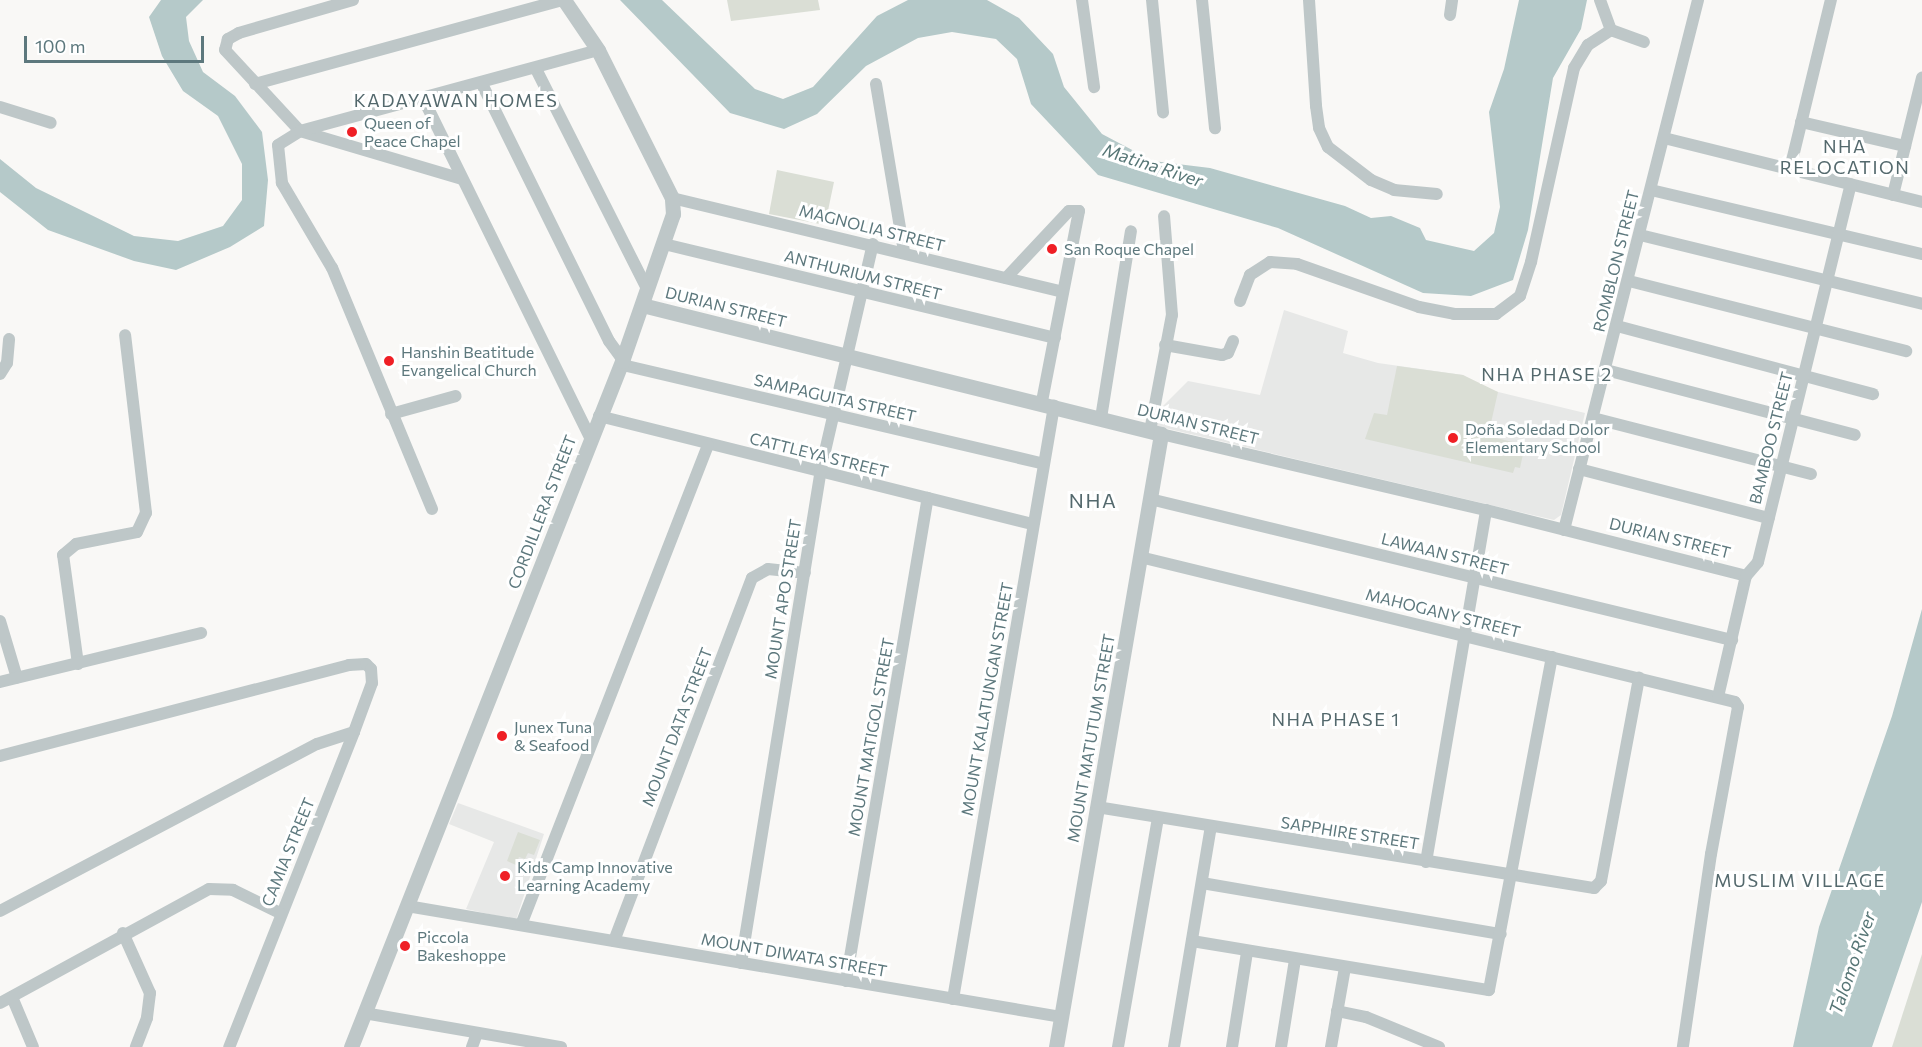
<!DOCTYPE html>
<html>
<head>
<meta charset="utf-8">
<style>
	body { margin:0 }
	#map { position:relative; width:1922px; height:1047px; overflow:hidden; background:#f9f8f6; font-family:Commissioner,sans-serif }
	div>[style] { position:absolute }
	[style*='--x'] { left:calc(var(--x)*1px); top:calc(var(--y)*1px); width:calc(var(--w)*1px); rotate:calc(var(--a)*1deg) }
	.built>* { inset:0; background:#e7e8e7 }
	.green>* { inset:0; background:#daded5 }
	.water>* { inset:0; background:#b5c9c9 }
	.minor>* { height:12px; margin:-6px; padding:0 6px; transform-origin:6px; border-radius:6px; background:#bec7c8 }
	.tertiary>* { height:15px; margin:-7.5px; padding:0 7.5px; transform-origin:7.5px; border-radius:7.5px; background:#bec7c8 }
	.dots>* { width:16px; height:16px; translate:-50% -50%; box-sizing:border-box; border:3px solid #fff; border-radius:50% }
	span { translate:-50% -50%; white-space:nowrap; text-align:center; line-height:1.15; -webkit-text-stroke:6px #fff; paint-order:stroke }
	.poi-label { font-size:16px; color:#5d787d }
	.left { translate:0 -50%; text-align:left }
	.street-label { font-size:16px; color:#5d787d }
	.neighbourhood-label { font-size:18px; color:#54696d; letter-spacing:1.5px }
	.water-label { font-size:18px; color:#577676; font-style:italic }
	.quarter-label { font-size:20px; color:#54696d; letter-spacing:1.5px }
	.scale { position:absolute; left:24px; top:36px; width:180px; height:27px; box-sizing:border-box; border:3px solid #5d787d; border-top:0; padding-left:8px; font-size:18px; line-height:21px; white-space:nowrap; color:#5d787d; -webkit-text-stroke:4px #fff; paint-order:stroke }
</style>
</head>
<body>
<div id="map">
	<div class="built">
		<i style="clip-path:polygon(1284px 310px,1348px 331px,1343px 353px,1378px 363px,1463px 375px,1486px 389px,1585px 413px,1561px 515px,1554px 520px,1152px 425px,1154px 415px,1188px 381px,1260px 395px)"></i>
		<i style="clip-path:polygon(458px 803px,544px 834px,516px 920px,466px 909px,494px 842px,449px 824px)"></i>
	</div>
	<div class="green">
		<i style="clip-path:polygon(727px 0,818px 0,820px 10px,731px 21px)"></i>
		<i style="clip-path:polygon(777px 170px,834px 182px,825px 225px,769px 214px)"></i>
		<i style="clip-path:polygon(1397px 366px,1463px 375px,1498px 392px,1488px 436px,1525px 445px,1520px 468px,1515px 467px,1513px 473px,1365px 439px,1374px 413px,1387px 415px)"></i>
		<i style="clip-path:polygon(518px 832px,540px 840px,534px 855px,528px 853px,525px 859px,519px 857px,516px 865px,507px 861px)"></i>
		<i style="clip-path:polygon(1922px 954px,1922px 1047px,1892px 1047px)"></i>
	</div>
	<div class="water">
		<i style="clip-path:polygon(161px 0,203px 0,186px 17px,189px 41px,203px 72px,235px 96px,262px 132px,268px 180px,264px 226px,230px 247px,176px 270px,134px 261px,48px 230px,0 192px,0 159px,36px 188px,134px 236px,178px 241px,223px 226px,242px 200px,242px 164px,218px 116px,183px 91px,162px 56px,149px 17px)"></i>
		<i style="clip-path:polygon(620px 0,662px 0,755px 89px,783px 99px,813px 87px,877px 16px,908px 0,987px 0,1019px 18px,1053px 54px,1064px 87px,1102px 134px,1153px 161px,1210px 168px,1345px 206px,1371px 218px,1391px 216px,1420px 228px,1426px 240px,1474px 251px,1494px 233px,1500px 207px,1489px 112px,1504px 69px,1519px 0,1587px 0,1581px 29px,1553px 78px,1528px 230px,1513px 280px,1471px 296px,1423px 293px,1278px 228px,1098px 175px,1031px 104px,1017px 59px,996px 39px,952px 32px,918px 38px,866px 66px,817px 114px,784px 129px,730px 113px)"></i>
		<i style="clip-path:polygon(1922px 609px,1922px 902px,1872px 1047px,1793px 1047px,1819px 927px,1892px 716px)"></i>
	</div>
	<div class="minor">
		<i style="--x:353;--y:0;--w:119;--a:163.9"></i>
		<i style="--x:239;--y:33;--w:13;--a:151"></i>
		<i style="--x:228;--y:39;--w:11;--a:105"></i>
		<i style="--x:225;--y:50;--w:110;--a:47.2"></i>
		<i style="--x:300;--y:131;--w:169;--a:16.5"></i>
		<i style="--x:1082;--y:0;--w:88;--a:82.1"></i>
		<i style="--x:1152;--y:0;--w:113;--a:84.4"></i>
		<i style="--x:1202;--y:0;--w:129;--a:84.2"></i>
		<i style="--x:1309;--y:0;--w:106;--a:86.2"></i>
		<i style="--x:1316;--y:106;--w:22;--a:82"></i>
		<i style="--x:1319;--y:128;--w:21;--a:65"></i>
		<i style="--x:1328;--y:147;--w:54;--a:37.5"></i>
		<i style="--x:1371;--y:180;--w:25;--a:23"></i>
		<i style="--x:1394;--y:190;--w:43;--a:5.3"></i>
		<i style="--x:1600;--y:0;--w:32;--a:70"></i>
		<i style="--x:1611;--y:30;--w:35;--a:20"></i>
		<i style="--x:1450;--y:15;--w:15;--a:-82"></i>
		<i style="--x:536;--y:69;--w:246;--a:63.2"></i>
		<i style="--x:255;--y:84;--w:318;--a:-15.3"></i>
		<i style="--x:482;--y:84;--w:287;--a:63.7"></i>
		<i style="--x:609;--y:341;--w:31;--a:54"></i>
		<i style="--x:627;--y:366;--w:428;--a:13.2"></i>
		<i style="--x:876;--y:84;--w:170;--a:80.5"></i>
		<i style="--x:424;--y:100;--w:377;--a:63.8"></i>
		<i style="--x:0;--y:107;--w:53;--a:17.4"></i>
		<i style="--x:1801;--y:122;--w:107;--a:13"></i>
		<i style="--x:1664;--y:138;--w:266;--a:13.9"></i>
		<i style="--x:1790;--y:169;--w:174;--a:-76.4"></i>
		<i style="--x:1651;--y:190;--w:278;--a:13.3"></i>
		<i style="--x:1893;--y:195;--w:121;--a:-76.1"></i>
		<i style="--x:672;--y:198;--w:402;--a:13.5"></i>
		<i style="--x:1640;--y:235;--w:290;--a:13.7"></i>
		<i style="--x:664;--y:244;--w:402;--a:13.5"></i>
		<i style="--x:1006;--y:278;--w:92;--a:-46.8"></i>
		<i style="--x:1069;--y:211;--w:10;--a:0"></i>
		<i style="--x:1079;--y:211;--w:195;--a:101"></i>
		<i style="--x:1629;--y:281;--w:286;--a:14.2"></i>
		<i style="--x:1240;--y:301;--w:28;--a:-69"></i>
		<i style="--x:1250;--y:275;--w:24;--a:-33"></i>
		<i style="--x:1270;--y:262;--w:27;--a:4"></i>
		<i style="--x:1297;--y:264;--w:129;--a:19.4"></i>
		<i style="--x:1419;--y:307;--w:36;--a:11"></i>
		<i style="--x:1454;--y:314;--w:42;--a:0"></i>
		<i style="--x:1496;--y:314;--w:30;--a:-37"></i>
		<i style="--x:1520;--y:296;--w:36;--a:-72"></i>
		<i style="--x:1531;--y:262;--w:199;--a:-77.5"></i>
		<i style="--x:1574;--y:68;--w:27;--a:-59"></i>
		<i style="--x:1588;--y:45;--w:27;--a:-33"></i>
		<i style="--x:1617;--y:326;--w:265;--a:14.9"></i>
		<i style="--x:1165;--y:345;--w:58;--a:10"></i>
		<i style="--x:1222;--y:355;--w:6;--a:-18"></i>
		<i style="--x:1228;--y:353;--w:13;--a:-67"></i>
		<i style="--x:1606;--y:370;--w:257;--a:14.6"></i>
		<i style="--x:0;--y:374;--w:13;--a:-58"></i>
		<i style="--x:7;--y:363;--w:24;--a:-85"></i>
		<i style="--x:391;--y:414;--w:67;--a:-15.5"></i>
		<i style="--x:599;--y:416;--w:447;--a:14"></i>
		<i style="--x:1101;--y:418;--w:189;--a:-80.9"></i>
		<i style="--x:1593;--y:418;--w:225;--a:14.4"></i>
		<i style="--x:1150;--y:431;--w:118;--a:-79.3"></i>
		<i style="--x:1172;--y:315;--w:99;--a:-94.6"></i>
		<i style="--x:1161;--y:434;--w:334;--a:13.2"></i>
		<i style="--x:1486;--y:510;--w:268;--a:14.2"></i>
		<i style="--x:1579;--y:469;--w:196;--a:14.5"></i>
		<i style="--x:1150;--y:499;--w:599;--a:13.62"></i>
		<i style="--x:432;--y:509;--w:261;--a:-112.5"></i>
		<i style="--x:332;--y:268;--w:99;--a:-120.5"></i>
		<i style="--x:282;--y:183;--w:38;--a:-96"></i>
		<i style="--x:278;--y:145;--w:26;--a:-32"></i>
		<i style="--x:300;--y:131;--w:309;--a:-15.2"></i>
		<i style="--x:1564;--y:530;--w:547;--a:-75.81"></i>
		<i style="--x:1140;--y:557;--w:612;--a:13.7"></i>
		<i style="--x:1735;--y:702;--w:6;--a:59"></i>
		<i style="--x:1738;--y:707;--w:149;--a:100.4"></i>
		<i style="--x:1711;--y:854;--w:195;--a:98.3"></i>
		<i style="--x:0;--y:621;--w:59;--a:73.4"></i>
		<i style="--x:78;--y:664;--w:110;--a:-97.8"></i>
		<i style="--x:63;--y:555;--w:17;--a:-40"></i>
		<i style="--x:76;--y:544;--w:62;--a:-11.1"></i>
		<i style="--x:137;--y:532;--w:21;--a:-65"></i>
		<i style="--x:146;--y:513;--w:179;--a:-96.7"></i>
		<i style="--x:0;--y:682;--w:207;--a:-13.7"></i>
		<i style="--x:1718;--y:697;--w:124;--a:-77"></i>
		<i style="--x:1746;--y:576;--w:18;--a:-49"></i>
		<i style="--x:1758;--y:562;--w:389;--a:-76.2"></i>
		<i style="--x:0;--y:756;--w:361;--a:-14.6"></i>
		<i style="--x:349;--y:665;--w:17;--a:-3"></i>
		<i style="--x:366;--y:664;--w:7;--a:45"></i>
		<i style="--x:371;--y:669;--w:14;--a:86"></i>
		<i style="--x:372;--y:683;--w:52;--a:110.2"></i>
		<i style="--x:354;--y:732;--w:339;--a:111.6"></i>
		<i style="--x:1097;--y:807;--w:504;--a:9.26"></i>
		<i style="--x:1594;--y:888;--w:10;--a:-45"></i>
		<i style="--x:1601;--y:881;--w:207;--a:-79.4"></i>
		<i style="--x:1426;--y:862;--w:357;--a:-80.3"></i>
		<i style="--x:1202;--y:883;--w:303;--a:9.7"></i>
		<i style="--x:407;--y:906;--w:663;--a:9.63"></i>
		<i style="--x:0;--y:911;--w:358;--a:-27.8"></i>
		<i style="--x:317;--y:744;--w:39;--a:-18"></i>
		<i style="--x:521;--y:925;--w:515;--a:-68.71"></i>
		<i style="--x:123;--y:933;--w:66;--a:65.8"></i>
		<i style="--x:150;--y:993;--w:25;--a:97"></i>
		<i style="--x:147;--y:1018;--w:31;--a:111"></i>
		<i style="--x:614;--y:941;--w:388;--a:-69.2"></i>
		<i style="--x:752;--y:578;--w:18;--a:-29"></i>
		<i style="--x:768;--y:569;--w:37;--a:6"></i>
		<i style="--x:1192;--y:941;--w:301;--a:9.4"></i>
		<i style="--x:1489;--y:990;--w:339;--a:-79.3"></i>
		<i style="--x:741;--y:963;--w:496;--a:-80.8"></i>
		<i style="--x:820;--y:473;--w:235;--a:-77"></i>
		<i style="--x:846;--y:981;--w:490;--a:-80.4"></i>
		<i style="--x:12;--y:997;--w:54;--a:67.2"></i>
		<i style="--x:953;--y:999;--w:602;--a:-80.33"></i>
		<i style="--x:0;--y:1003;--w:238;--a:-28.6"></i>
		<i style="--x:209;--y:889;--w:24;--a:2"></i>
		<i style="--x:233;--y:890;--w:52;--a:26.1"></i>
		<i style="--x:1337;--y:1011;--w:30;--a:12"></i>
		<i style="--x:1366;--y:1017;--w:79;--a:22.3"></i>
		<i style="--x:364;--y:1013;--w:200;--a:9.8"></i>
		<i style="--x:472;--y:1047;--w:15;--a:-70"></i>
		<i style="--x:1118;--y:1047;--w:233;--a:-80.1"></i>
		<i style="--x:1174;--y:1047;--w:224;--a:-80.5"></i>
		<i style="--x:1232;--y:1047;--w:96;--a:-81"></i>
		<i style="--x:1281;--y:1047;--w:88;--a:-80.9"></i>
		<i style="--x:1331;--y:1047;--w:80;--a:-80"></i>
	</div>
	<div class="tertiary">
		<i style="--x:642;--y:305;--w:535;--a:13.96"></i>
		<i style="--x:1161;--y:434;--w:622;--a:99.72"></i>
		<i style="--x:351;--y:1047;--w:738;--a:-68.44"></i>
		<i style="--x:622;--y:361;--w:156;--a:-70.9"></i>
		<i style="--x:673;--y:214;--w:16;--a:-94"></i>
		<i style="--x:672;--y:198;--w:165;--a:-116.6"></i>
		<i style="--x:598;--y:50;--w:60;--a:-124.2"></i>
	</div>
	<div class="dots">
		<i style="left:352px;top:132px;background:#ef1f25"></i>
		<i style="left:1052px;top:249px;background:#ef1f25"></i>
		<i style="left:389px;top:361px;background:#ef1f25"></i>
		<i style="left:1453px;top:438px;background:#ef1f25"></i>
		<i style="left:502px;top:736px;background:#ef1f25"></i>
		<i style="left:505px;top:876px;background:#ef1f25"></i>
		<i style="left:405px;top:946px;background:#ef1f25"></i>
	</div>
	<div class="poi-label">
		<span class="left" style="left:364px;top:132px">Queen of<br>Peace Chapel</span>
		<span class="left" style="left:1064px;top:249px">San Roque Chapel</span>
		<span class="left" style="left:401px;top:361px">Hanshin Beatitude<br>Evangelical Church</span>
		<span class="left" style="left:1465px;top:438px">Doña Soledad Dolor<br>Elementary School</span>
		<span class="left" style="left:514px;top:736px">Junex Tuna<br>&amp; Seafood</span>
		<span class="left" style="left:517px;top:876px">Kids Camp Innovative<br>Learning Academy</span>
		<span class="left" style="left:417px;top:946px">Piccola<br>Bakeshoppe</span>
	</div>
	<div class="street-label">
		<span style="left:872px;top:228px;rotate:14deg">MAGNOLIA STREET</span>
		<span style="left:1616px;top:261px;rotate:-76deg">ROMBLON STREET</span>
		<span style="left:863px;top:275px;rotate:14deg">ANTHURIUM STREET</span>
		<span style="left:726px;top:307px;rotate:14deg">DURIAN STREET</span>
		<span style="left:835px;top:398px;rotate:13deg">SAMPAGUITA STREET</span>
		<span style="left:1198px;top:424px;rotate:14deg">DURIAN STREET</span>
		<span style="left:1771px;top:438px;rotate:-76deg">BAMBOO STREET</span>
		<span style="left:819px;top:455px;rotate:14deg">CATTLEYA STREET</span>
		<span style="left:542px;top:512px;rotate:-69deg">CORDILLERA STREET</span>
		<span style="left:1670px;top:538px;rotate:14deg">DURIAN STREET</span>
		<span style="left:1445px;top:554px;rotate:14deg">LAWAAN STREET</span>
		<span style="left:783px;top:599px;rotate:-81deg">MOUNT APO STREET</span>
		<span style="left:1443px;top:613px;rotate:14deg">MAHOGANY STREET</span>
		<span style="left:987px;top:699px;rotate:-80deg">MOUNT KALATUNGAN STREET</span>
		<span style="left:677px;top:727px;rotate:-69deg">MOUNT DATA STREET</span>
		<span style="left:871px;top:737px;rotate:-80deg">MOUNT MATIGOL STREET</span>
		<span style="left:1091px;top:738px;rotate:-80deg">MOUNT MATUTUM STREET</span>
		<span style="left:1350px;top:833px;rotate:9deg">SAPPHIRE STREET</span>
		<span style="left:288px;top:852px;rotate:-68deg">CAMIA STREET</span>
		<span style="left:794px;top:955px;rotate:10deg">MOUNT DIWATA STREET</span>
	</div>
	<div class="neighbourhood-label">
		<span style="left:456px;top:100px">KADAYAWAN HOMES</span>
		<span style="left:1845px;top:157px">NHA<br>RELOCATION</span>
		<span style="left:1547px;top:374px">NHA PHASE 2</span>
		<span style="left:1336px;top:719px">NHA PHASE 1</span>
		<span style="left:1800px;top:880px">MUSLIM VILLAGE</span>
	</div>
	<div class="water-label">
		<span style="left:1153px;top:165px;rotate:18deg">Matina River</span>
		<span style="left:1852px;top:963px;rotate:-71deg">Talomo River</span>
	</div>
	<div class="quarter-label">
		<span style="left:1093px;top:500px">NHA</span>
	</div>
	<div class="scale">100 m</div>
</div>
</body>
</html>
